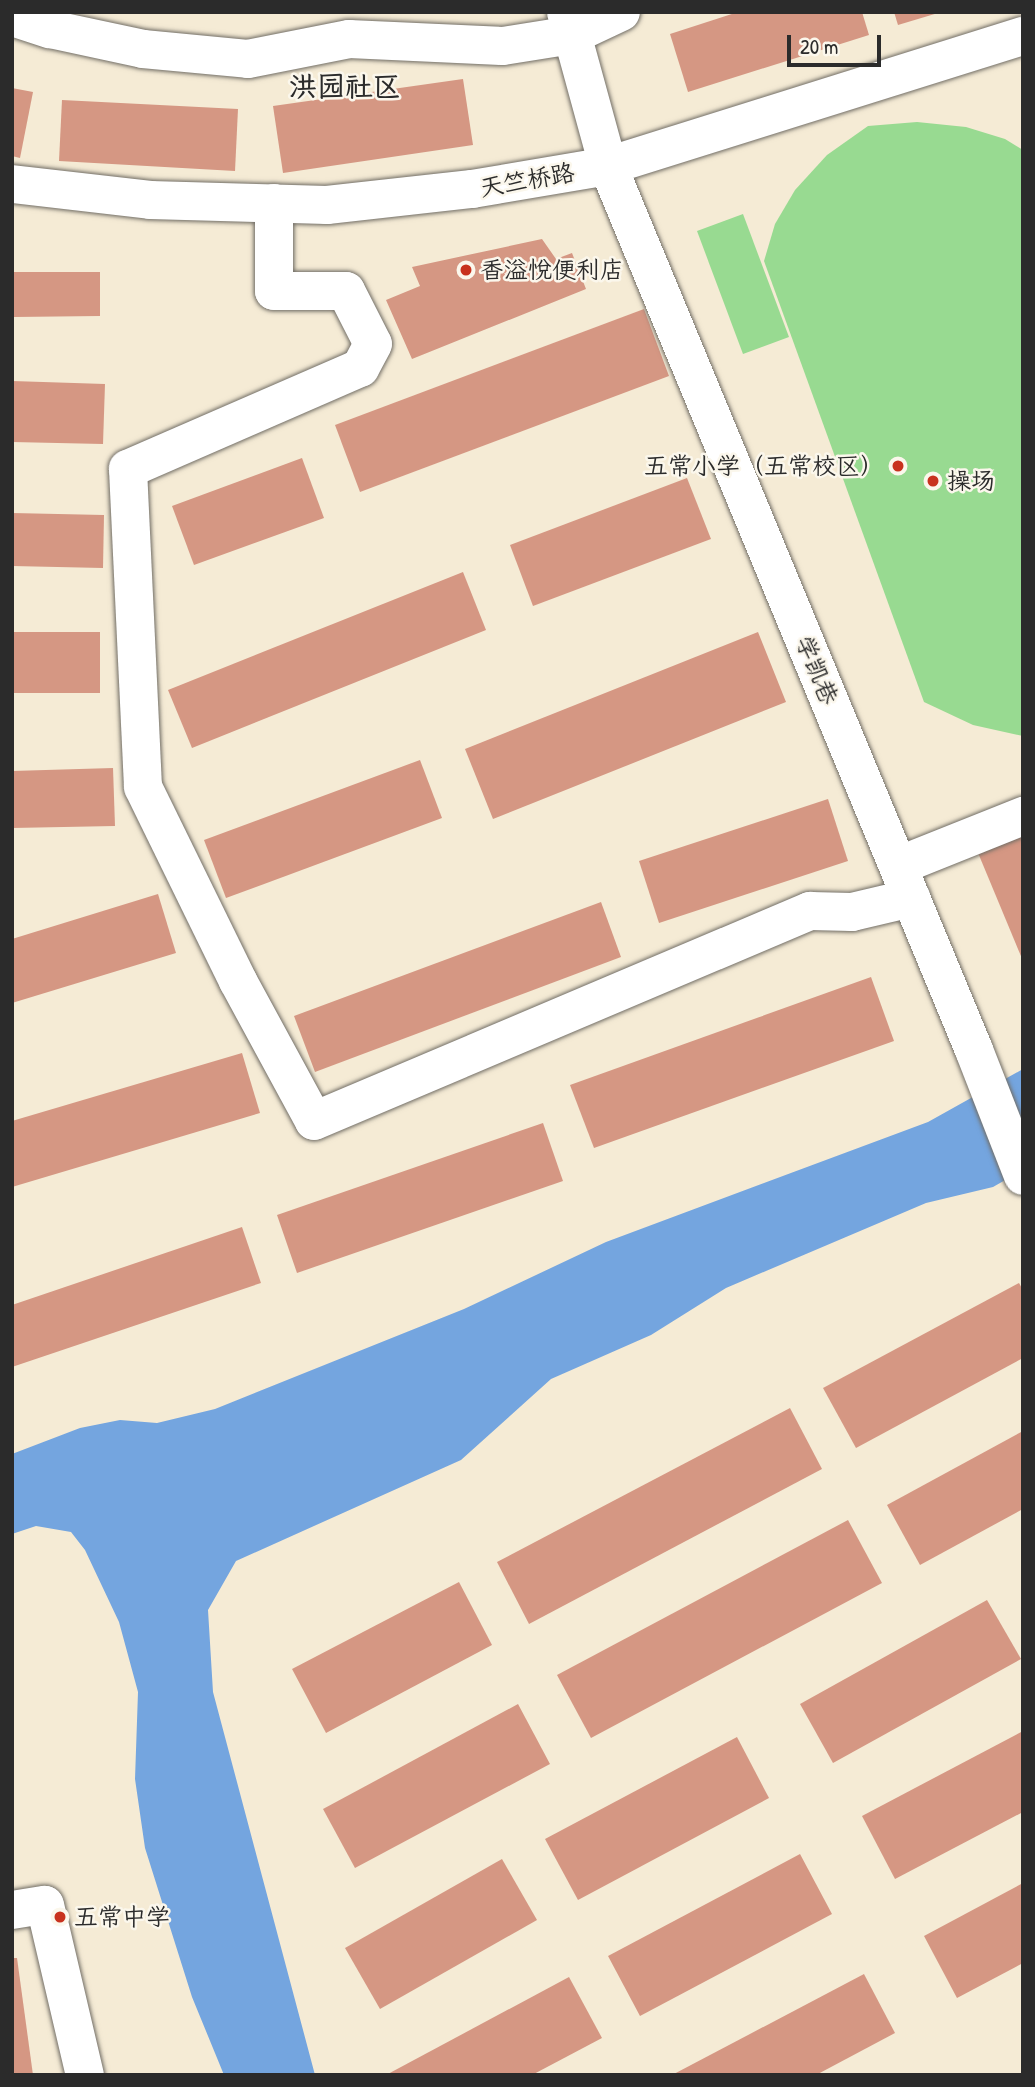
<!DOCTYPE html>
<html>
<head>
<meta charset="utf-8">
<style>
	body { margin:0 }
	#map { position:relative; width:1035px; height:2087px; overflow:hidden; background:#f5ebd5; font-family:"Patrick Hand","LXGW WenKai TC",sans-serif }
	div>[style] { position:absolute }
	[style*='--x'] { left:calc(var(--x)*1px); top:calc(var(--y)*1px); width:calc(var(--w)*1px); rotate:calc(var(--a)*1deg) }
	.green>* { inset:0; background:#98da91 }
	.water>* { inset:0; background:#74a5df }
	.building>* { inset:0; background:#d59783 }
	.roads { filter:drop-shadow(0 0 2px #726e66) drop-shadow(0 0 2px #726e66) }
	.minor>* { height:38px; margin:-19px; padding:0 19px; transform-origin:19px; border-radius:19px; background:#fff }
	.dots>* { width:19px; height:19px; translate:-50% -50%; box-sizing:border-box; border:4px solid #fbf7ec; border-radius:50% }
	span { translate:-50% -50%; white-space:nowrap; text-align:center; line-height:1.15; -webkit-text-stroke:5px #fbf7ec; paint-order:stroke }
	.street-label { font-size:24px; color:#2b2b2b }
	.poi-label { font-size:24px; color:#2b2b2b }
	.left { translate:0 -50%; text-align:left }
	.right { translate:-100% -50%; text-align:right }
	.quarter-label { font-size:28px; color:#2b2b2b; font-weight:700 }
	.frame { position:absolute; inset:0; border:14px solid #2b2b2b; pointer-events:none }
	.scale { position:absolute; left:787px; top:35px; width:94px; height:32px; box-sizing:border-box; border:4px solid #2b2b2b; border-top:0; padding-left:9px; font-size:21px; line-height:24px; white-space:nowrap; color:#2b2b2b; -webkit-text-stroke:5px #fbf7ec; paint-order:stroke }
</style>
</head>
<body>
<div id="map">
	<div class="green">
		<i style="clip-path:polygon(917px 122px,966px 127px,1005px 139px,1023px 150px,1023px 736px,973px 725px,924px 702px,764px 261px,775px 224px,795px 190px,827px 155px,868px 126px)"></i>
		<i style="clip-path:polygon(743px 214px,789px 337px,743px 354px,697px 231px)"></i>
	</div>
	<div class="water">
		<i style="clip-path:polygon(1023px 1069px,1023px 1170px,993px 1187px,926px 1203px,726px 1288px,651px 1335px,551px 1379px,461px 1460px,236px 1561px,208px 1610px,213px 1692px,315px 2075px,224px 2075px,192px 1997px,145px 1848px,135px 1779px,138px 1692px,119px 1622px,85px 1550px,71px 1532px,36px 1526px,12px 1534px,12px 1454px,80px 1428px,120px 1420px,157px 1423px,215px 1409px,464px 1309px,606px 1242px,928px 1122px)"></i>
	</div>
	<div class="building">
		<i style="clip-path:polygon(738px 12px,862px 12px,869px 35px,688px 92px,670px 34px)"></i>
		<i style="clip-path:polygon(894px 12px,938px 12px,938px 13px,898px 25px)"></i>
		<i style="clip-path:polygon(463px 79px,473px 145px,283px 173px,273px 106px)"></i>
		<i style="clip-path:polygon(12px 88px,33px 92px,20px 158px,12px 156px)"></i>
		<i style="clip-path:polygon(62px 100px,238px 109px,235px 171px,59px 161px)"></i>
		<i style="clip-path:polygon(542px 239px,556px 259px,572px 253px,586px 289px,412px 359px,386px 300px,420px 286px,412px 267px)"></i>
		<i style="clip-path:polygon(14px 272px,100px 272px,100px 316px,14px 317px)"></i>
		<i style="clip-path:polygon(644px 309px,669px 376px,360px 492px,335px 425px)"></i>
		<i style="clip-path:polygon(12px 381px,105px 384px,103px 444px,12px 442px)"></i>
		<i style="clip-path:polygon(302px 458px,324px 518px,194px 565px,172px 506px)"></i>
		<i style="clip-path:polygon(687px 478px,711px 539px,533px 606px,510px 545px)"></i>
		<i style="clip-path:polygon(12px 513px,104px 515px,103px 568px,12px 566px)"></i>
		<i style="clip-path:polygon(463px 572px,486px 630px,192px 748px,168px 690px)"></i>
		<i style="clip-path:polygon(12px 632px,100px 632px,100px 693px,12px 693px)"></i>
		<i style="clip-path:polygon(758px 632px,786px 702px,493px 819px,465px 749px)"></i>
		<i style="clip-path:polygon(420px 760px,442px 818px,226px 898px,204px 840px)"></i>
		<i style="clip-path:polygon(113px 768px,115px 826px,12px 828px,12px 771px)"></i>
		<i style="clip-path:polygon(828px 799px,848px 861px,659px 923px,639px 861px)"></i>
		<i style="clip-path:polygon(1023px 830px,1023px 961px,976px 848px)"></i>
		<i style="clip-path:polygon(158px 894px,176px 953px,12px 1003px,12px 939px)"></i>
		<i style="clip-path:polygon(601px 902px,621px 957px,315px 1072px,294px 1016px)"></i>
		<i style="clip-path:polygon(871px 977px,894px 1041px,594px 1148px,570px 1085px)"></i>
		<i style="clip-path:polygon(242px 1053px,260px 1113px,12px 1187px,12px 1121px)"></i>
		<i style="clip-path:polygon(543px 1123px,563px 1181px,297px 1273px,277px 1215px)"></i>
		<i style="clip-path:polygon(242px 1227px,261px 1283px,12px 1367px,12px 1305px)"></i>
		<i style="clip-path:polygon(1019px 1283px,1023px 1290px,1023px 1358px,856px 1448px,823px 1388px)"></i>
		<i style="clip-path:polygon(790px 1408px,822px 1469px,529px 1624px,497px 1562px)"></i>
		<i style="clip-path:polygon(1023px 1431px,1023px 1509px,920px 1565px,887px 1505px)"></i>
		<i style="clip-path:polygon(848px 1520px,882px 1583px,591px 1738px,557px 1675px)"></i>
		<i style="clip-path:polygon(459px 1582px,492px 1645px,326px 1733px,292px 1669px)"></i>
		<i style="clip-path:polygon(987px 1600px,1021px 1659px,833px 1763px,800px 1704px)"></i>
		<i style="clip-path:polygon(518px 1704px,550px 1764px,355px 1868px,323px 1809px)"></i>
		<i style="clip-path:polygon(1023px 1731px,1023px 1812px,895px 1879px,862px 1816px)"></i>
		<i style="clip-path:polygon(737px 1737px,769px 1798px,578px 1900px,545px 1839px)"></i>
		<i style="clip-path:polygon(800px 1854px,832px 1914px,640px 2016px,608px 1956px)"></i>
		<i style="clip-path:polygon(502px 1859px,537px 1920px,380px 2009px,345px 1948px)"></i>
		<i style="clip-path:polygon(1023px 1883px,1023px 1963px,957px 1998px,924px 1936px)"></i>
		<i style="clip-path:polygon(12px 1958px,17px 1958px,33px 2075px,12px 2075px)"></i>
		<i style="clip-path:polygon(864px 1974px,895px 2033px,816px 2075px,672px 2075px)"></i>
		<i style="clip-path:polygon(569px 1977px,602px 2038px,532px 2075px,386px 2075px)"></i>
	</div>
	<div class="roads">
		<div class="minor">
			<i style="--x:566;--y:12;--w:160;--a:74.7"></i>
			<i style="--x:608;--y:166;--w:957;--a:67.51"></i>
			<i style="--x:974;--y:1050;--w:135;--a:68.7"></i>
			<i style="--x:12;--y:17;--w:40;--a:18"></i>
			<i style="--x:50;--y:29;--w:95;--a:12.1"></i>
			<i style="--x:143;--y:49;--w:105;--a:5.4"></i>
			<i style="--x:248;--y:59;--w:103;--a:-11.2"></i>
			<i style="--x:349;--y:39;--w:154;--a:2.6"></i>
			<i style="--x:503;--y:46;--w:70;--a:-9.1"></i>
			<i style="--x:572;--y:35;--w:54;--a:-25.1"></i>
			<i style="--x:12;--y:184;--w:139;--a:6.6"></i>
			<i style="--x:150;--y:200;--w:177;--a:1.6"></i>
			<i style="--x:327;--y:205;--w:146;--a:-6.3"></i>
			<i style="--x:472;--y:189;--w:138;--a:-9.6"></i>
			<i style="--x:608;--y:166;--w:435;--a:-17.4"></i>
			<i style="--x:274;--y:203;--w:88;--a:90"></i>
			<i style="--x:274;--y:291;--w:72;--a:0"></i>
			<i style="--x:346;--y:291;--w:59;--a:63"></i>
			<i style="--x:373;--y:344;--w:27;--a:118"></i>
			<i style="--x:360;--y:368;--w:253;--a:156.5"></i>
			<i style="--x:128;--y:469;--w:318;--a:87.3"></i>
			<i style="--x:143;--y:787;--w:216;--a:63.9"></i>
			<i style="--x:238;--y:981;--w:159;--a:61.5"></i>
			<i style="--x:314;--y:1121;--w:539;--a:-22.95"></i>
			<i style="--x:810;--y:911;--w:42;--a:1.4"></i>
			<i style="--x:852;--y:912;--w:61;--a:-13.3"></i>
			<i style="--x:898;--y:866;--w:135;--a:-21.8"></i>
			<i style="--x:12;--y:1910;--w:33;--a:-9"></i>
			<i style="--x:45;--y:1905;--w:175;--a:76.8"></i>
		</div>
	</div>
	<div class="dots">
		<i style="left:466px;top:270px;background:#c8321e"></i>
		<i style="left:898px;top:466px;background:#c8321e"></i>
		<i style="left:933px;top:481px;background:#c8321e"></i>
		<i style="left:60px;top:1917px;background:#c8321e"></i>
	</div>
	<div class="street-label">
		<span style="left:527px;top:180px;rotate:-10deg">天竺桥路</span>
		<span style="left:817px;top:670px;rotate:67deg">学凯巷</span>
	</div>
	<div class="poi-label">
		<span class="left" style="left:480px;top:270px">香溢悦便利店</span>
		<span class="right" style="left:884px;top:466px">五常小学（五常校区）</span>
		<span class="left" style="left:947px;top:481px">操场</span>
		<span class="left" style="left:74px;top:1917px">五常中学</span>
	</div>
	<div class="quarter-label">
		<span style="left:345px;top:86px">洪园社区</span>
	</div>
	<div class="frame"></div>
	<div class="scale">20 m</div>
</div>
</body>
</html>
